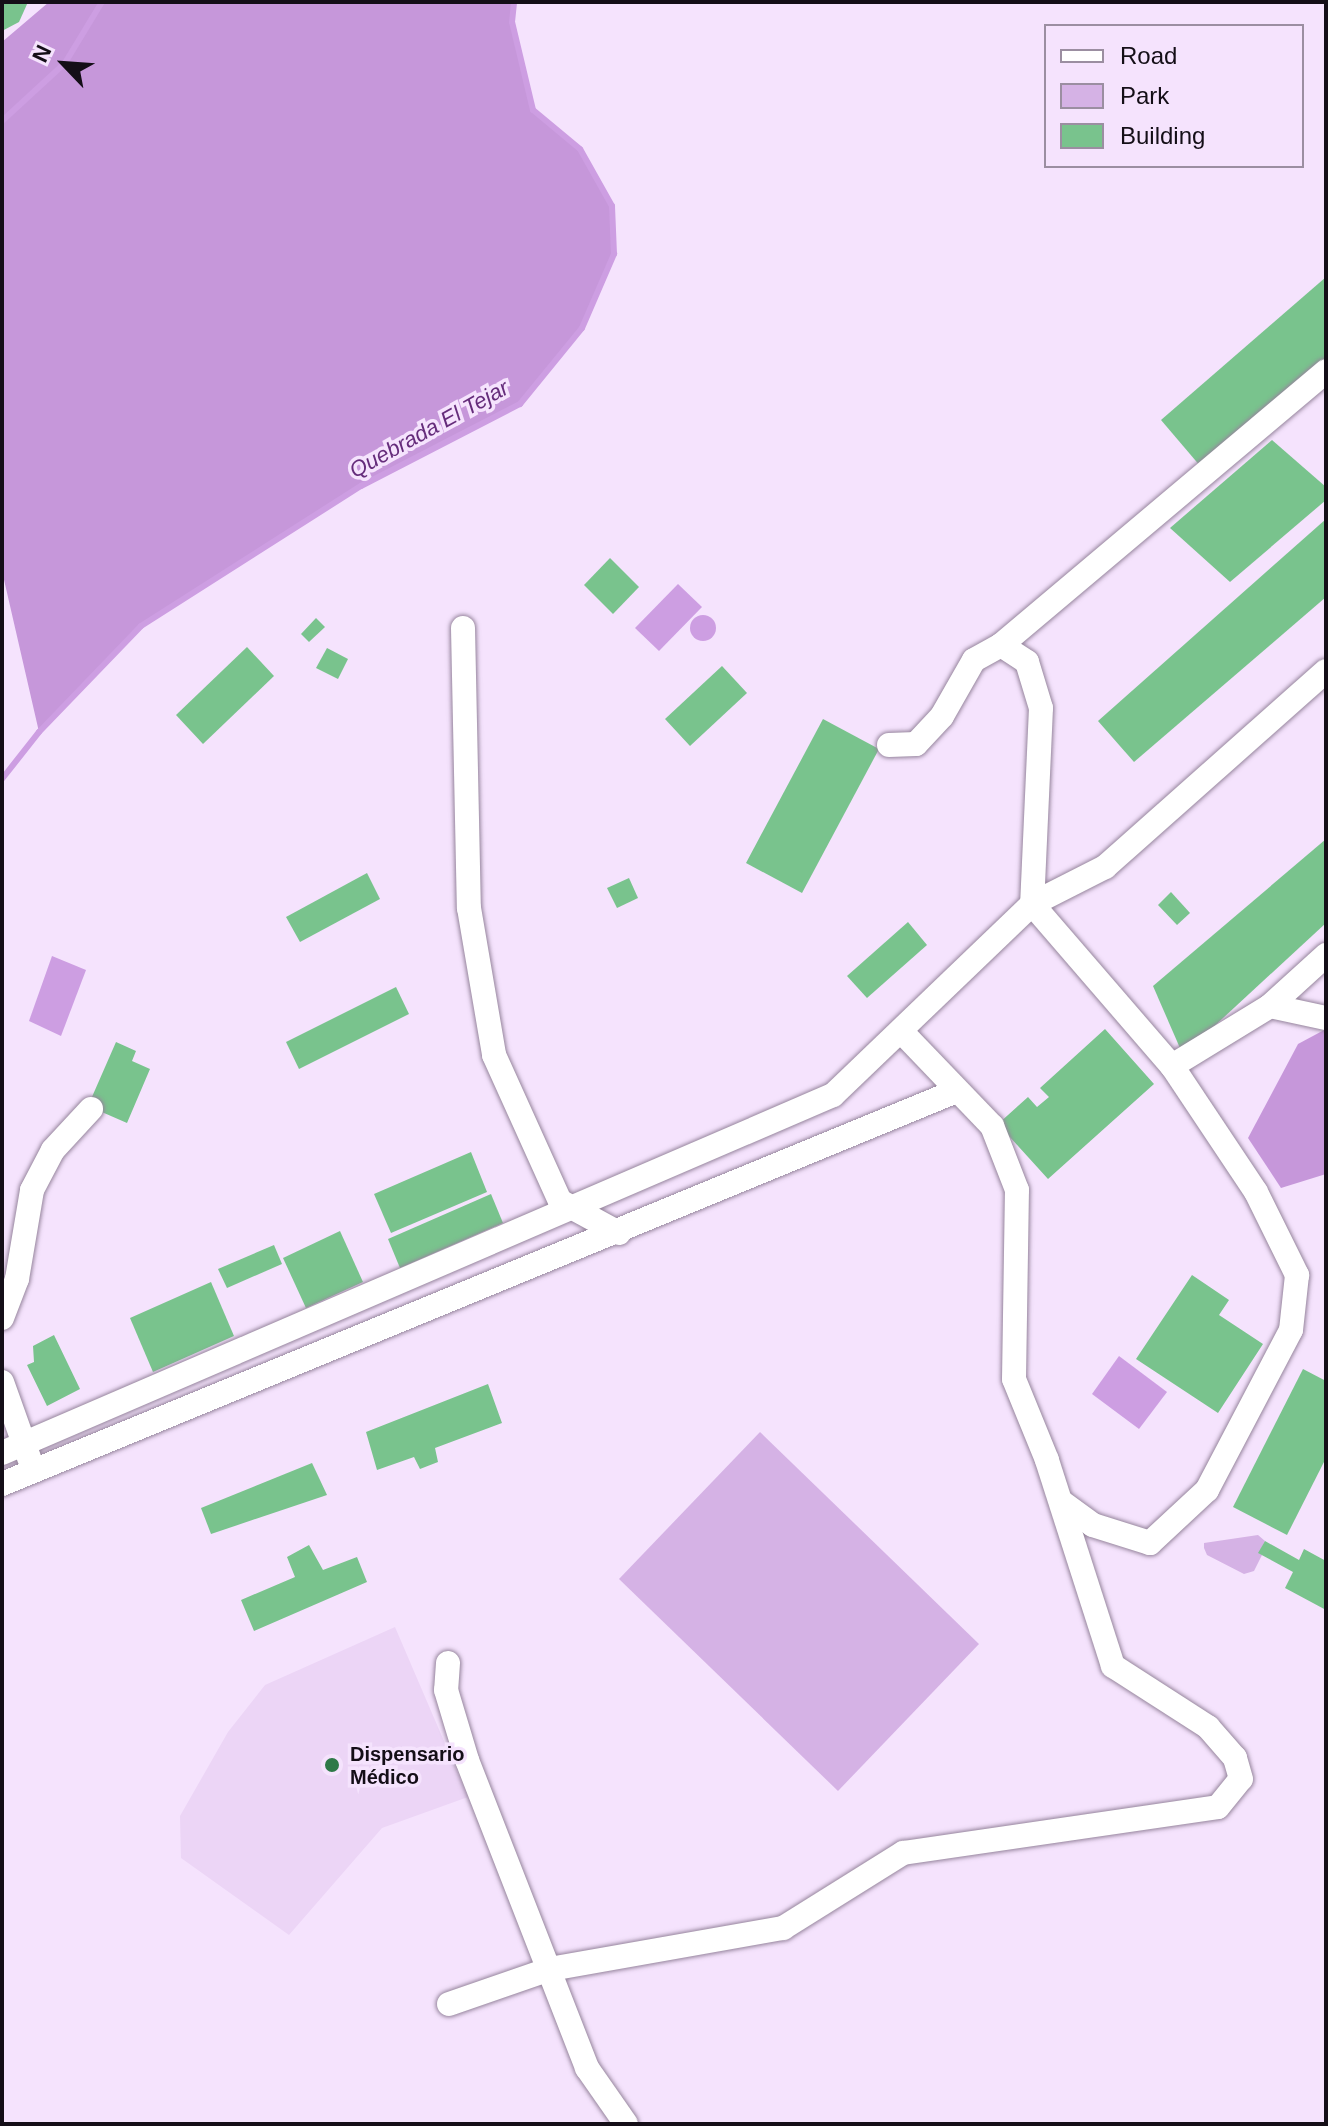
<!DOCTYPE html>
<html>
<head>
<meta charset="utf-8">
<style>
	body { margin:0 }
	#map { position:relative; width:1328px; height:2126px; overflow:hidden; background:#f5e3fd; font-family:Helvetica,sans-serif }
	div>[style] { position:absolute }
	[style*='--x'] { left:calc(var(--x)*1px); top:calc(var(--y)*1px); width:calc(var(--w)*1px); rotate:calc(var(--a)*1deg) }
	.built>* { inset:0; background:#ecd5f6 }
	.green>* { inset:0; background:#d5b2e5 }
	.forest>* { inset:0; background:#c697da }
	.water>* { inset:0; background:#cd9ee2 }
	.round { border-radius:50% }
	.stream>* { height:6px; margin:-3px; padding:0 3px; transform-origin:3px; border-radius:3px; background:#cd9ee2 }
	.building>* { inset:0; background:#79c38d }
	.roads { filter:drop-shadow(0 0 2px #96859d) drop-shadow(0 0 2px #96859d) }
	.minor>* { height:24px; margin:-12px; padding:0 12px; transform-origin:12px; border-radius:12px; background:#fff }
	.dots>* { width:22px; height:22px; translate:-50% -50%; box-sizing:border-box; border:4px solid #f5e3fd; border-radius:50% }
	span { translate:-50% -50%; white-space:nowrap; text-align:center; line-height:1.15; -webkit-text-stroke:7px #f5e3fd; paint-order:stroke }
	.poi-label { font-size:20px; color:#140e17; font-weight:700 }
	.left { translate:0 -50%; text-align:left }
	.water-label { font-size:22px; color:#652c7b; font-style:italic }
	.frame { position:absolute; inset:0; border:4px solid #140e17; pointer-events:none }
	.legend { position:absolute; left:1044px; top:24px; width:260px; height:144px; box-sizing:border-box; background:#f5e3fd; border:2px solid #9b8ea1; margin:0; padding:10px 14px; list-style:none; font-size:24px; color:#140e17 }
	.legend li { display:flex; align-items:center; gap:16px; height:40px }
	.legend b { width:40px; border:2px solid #9b8ea1 }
	.north { position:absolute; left:24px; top:24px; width:80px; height:80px; -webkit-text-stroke:6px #f5e3fd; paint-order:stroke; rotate:295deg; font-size:22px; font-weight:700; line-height:32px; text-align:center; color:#140e17 }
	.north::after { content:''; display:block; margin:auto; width:28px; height:36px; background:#140e17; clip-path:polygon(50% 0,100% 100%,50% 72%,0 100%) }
</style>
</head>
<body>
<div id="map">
	<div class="built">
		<i style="clip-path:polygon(395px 1627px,468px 1797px,382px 1828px,289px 1935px,181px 1858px,180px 1816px,228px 1732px,265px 1685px)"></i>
	</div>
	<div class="green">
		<i style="clip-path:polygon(760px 1432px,979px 1644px,838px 1791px,619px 1579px)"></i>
		<i style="clip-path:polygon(1258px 1535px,1265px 1541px,1259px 1553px,1262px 1555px,1254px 1571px,1244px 1574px,1207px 1555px,1204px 1548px,1204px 1543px)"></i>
	</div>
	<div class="forest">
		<i style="clip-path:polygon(49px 2px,514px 2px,512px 22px,533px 110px,580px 149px,612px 206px,614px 254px,582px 328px,520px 404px,361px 486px,141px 626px,39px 732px,2px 571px,2px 42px)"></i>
		<i style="clip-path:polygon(1326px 1029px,1326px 1174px,1281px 1188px,1248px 1138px,1298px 1044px)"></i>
	</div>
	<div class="water">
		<i style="clip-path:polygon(678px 584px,702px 607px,659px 651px,635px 628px)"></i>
		<i class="round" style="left:690px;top:615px;width:26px;height:26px"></i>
		<i style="clip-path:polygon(52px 956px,86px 970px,61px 1036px,29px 1021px)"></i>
		<i style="clip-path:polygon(1119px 1356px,1167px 1392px,1139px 1429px,1092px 1394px)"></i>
	</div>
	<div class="stream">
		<i style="--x:2;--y:121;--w:86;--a:-42.6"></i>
		<i style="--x:65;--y:63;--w:71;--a:-58.8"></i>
		<i style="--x:2;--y:779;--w:60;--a:-51.8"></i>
		<i style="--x:39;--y:732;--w:147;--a:-46.1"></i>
		<i style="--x:141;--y:626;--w:261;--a:-32.5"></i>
		<i style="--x:361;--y:486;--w:179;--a:-27.3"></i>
		<i style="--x:520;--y:404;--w:98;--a:-50.8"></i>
		<i style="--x:582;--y:328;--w:81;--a:-66.6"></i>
		<i style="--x:614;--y:254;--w:48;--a:-92.4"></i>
		<i style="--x:612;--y:206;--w:65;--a:-119.3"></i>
		<i style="--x:580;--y:149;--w:61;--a:-140.3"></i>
		<i style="--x:533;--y:110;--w:90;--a:-103.4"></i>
		<i style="--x:512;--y:22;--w:20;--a:-84"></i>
	</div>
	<div class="building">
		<i style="clip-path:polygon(2px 2px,28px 2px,19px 22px,2px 31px)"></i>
		<i style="clip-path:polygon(1326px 277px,1326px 359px,1201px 467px,1161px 420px)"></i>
		<i style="clip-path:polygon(1272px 440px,1326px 487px,1326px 500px,1230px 582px,1170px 528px)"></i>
		<i style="clip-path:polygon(1326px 519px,1326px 597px,1134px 762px,1098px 721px)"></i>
		<i style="clip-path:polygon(610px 558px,639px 587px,613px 614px,584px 585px)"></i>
		<i style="clip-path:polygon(316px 618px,325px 627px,309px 642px,301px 634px)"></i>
		<i style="clip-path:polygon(247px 647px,274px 676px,203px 744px,176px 715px)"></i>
		<i style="clip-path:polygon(327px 648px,348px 659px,338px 679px,316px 668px)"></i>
		<i style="clip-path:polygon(722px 666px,747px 693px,690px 746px,665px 719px)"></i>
		<i style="clip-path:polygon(823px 719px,879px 749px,802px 893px,746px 863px)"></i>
		<i style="clip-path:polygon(1326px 839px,1326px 923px,1183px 1055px,1153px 986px)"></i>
		<i style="clip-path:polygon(367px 873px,380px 899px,300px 942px,286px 917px)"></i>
		<i style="clip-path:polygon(629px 878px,638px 898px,617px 908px,607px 888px)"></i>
		<i style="clip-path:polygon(1171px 892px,1190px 913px,1177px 925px,1158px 905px)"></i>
		<i style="clip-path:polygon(908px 922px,927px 945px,867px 998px,847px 976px)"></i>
		<i style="clip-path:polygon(396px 987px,409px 1014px,299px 1069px,286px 1042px)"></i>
		<i style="clip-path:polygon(1105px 1029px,1154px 1084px,1048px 1179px,998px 1124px,1028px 1097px,1037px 1107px,1049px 1097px,1040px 1088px)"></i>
		<i style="clip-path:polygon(116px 1042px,136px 1051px,132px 1061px,150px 1069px,127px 1123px,88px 1106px)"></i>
		<i style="clip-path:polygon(471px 1152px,487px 1192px,391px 1233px,374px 1194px)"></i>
		<i style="clip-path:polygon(491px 1194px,503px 1223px,400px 1268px,388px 1239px)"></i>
		<i style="clip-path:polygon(340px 1231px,363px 1282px,306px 1308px,283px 1258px)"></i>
		<i style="clip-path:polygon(274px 1245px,282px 1264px,227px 1288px,218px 1269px)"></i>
		<i style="clip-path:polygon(1192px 1275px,1229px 1300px,1219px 1315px,1263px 1344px,1218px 1413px,1136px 1359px)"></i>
		<i style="clip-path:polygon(211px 1282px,234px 1336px,153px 1372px,130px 1318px)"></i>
		<i style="clip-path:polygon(54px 1335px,80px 1389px,47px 1406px,27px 1365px,34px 1362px,33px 1346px)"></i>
		<i style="clip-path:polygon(1303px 1369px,1326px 1381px,1326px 1458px,1287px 1535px,1233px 1507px)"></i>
		<i style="clip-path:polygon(488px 1384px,502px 1423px,435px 1448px,438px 1462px,420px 1469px,414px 1457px,377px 1470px,366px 1432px)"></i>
		<i style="clip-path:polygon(312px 1463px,327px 1495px,211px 1534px,201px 1508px)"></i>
		<i style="clip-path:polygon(1265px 1541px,1299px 1560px,1304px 1549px,1326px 1561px,1326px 1610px,1285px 1588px,1293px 1572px,1258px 1553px)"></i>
		<i style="clip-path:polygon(309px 1545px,323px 1570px,357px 1557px,367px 1582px,254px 1631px,241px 1600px,295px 1577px,287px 1557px)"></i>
	</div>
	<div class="roads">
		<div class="minor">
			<i style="--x:463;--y:628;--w:280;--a:88.8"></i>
			<i style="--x:469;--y:908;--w:149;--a:80.3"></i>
			<i style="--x:494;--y:1055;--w:160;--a:65.7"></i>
			<i style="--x:560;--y:1201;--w:67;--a:28.5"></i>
			<i style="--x:1001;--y:645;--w:31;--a:33"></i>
			<i style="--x:1027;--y:662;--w:48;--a:73.1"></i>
			<i style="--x:1041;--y:708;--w:196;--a:92.6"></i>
			<i style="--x:1032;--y:904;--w:214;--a:49.2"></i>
			<i style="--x:1172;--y:1066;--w:151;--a:56.3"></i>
			<i style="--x:1256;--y:1192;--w:93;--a:63.7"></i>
			<i style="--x:1297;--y:1275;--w:55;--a:96.2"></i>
			<i style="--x:1291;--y:1330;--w:181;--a:117.7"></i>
			<i style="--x:1207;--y:1490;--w:78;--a:137.1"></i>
			<i style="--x:1150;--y:1543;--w:60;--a:-162.5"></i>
			<i style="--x:1093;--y:1525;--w:39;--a:-144"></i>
			<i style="--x:889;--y:745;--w:27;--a:-2"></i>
			<i style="--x:916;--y:744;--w:38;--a:-47"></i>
			<i style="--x:942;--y:716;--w:64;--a:-60.3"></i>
			<i style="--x:974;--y:660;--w:31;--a:-29"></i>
			<i style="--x:1001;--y:645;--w:425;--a:-40.1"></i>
			<i style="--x:1270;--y:1006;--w:57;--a:12.1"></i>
			<i style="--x:1172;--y:1066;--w:115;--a:-31.5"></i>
			<i style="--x:1270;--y:1006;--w:76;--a:-42.3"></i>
			<i style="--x:2;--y:1318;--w:42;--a:-69"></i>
			<i style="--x:17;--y:1279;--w:90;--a:-80.4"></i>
			<i style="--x:32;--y:1190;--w:45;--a:-62.3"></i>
			<i style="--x:53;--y:1150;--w:56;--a:-47.2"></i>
			<i style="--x:2;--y:1382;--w:81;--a:70.4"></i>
			<i style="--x:2;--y:1453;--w:905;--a:-23.31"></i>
			<i style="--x:833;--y:1095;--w:276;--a:-43.8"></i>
			<i style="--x:1032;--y:904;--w:82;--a:-26.9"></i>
			<i style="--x:1105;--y:867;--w:295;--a:-41.6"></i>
			<i style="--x:2;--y:1484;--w:1030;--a:-22.38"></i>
			<i style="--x:448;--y:1663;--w:27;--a:94"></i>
			<i style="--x:446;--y:1690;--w:73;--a:73.3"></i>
			<i style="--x:467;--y:1760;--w:331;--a:68.7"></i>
			<i style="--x:587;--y:2068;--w:68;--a:55.1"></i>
			<i style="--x:449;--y:2004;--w:107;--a:-19.1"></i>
			<i style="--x:550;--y:1969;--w:237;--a:-10"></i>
			<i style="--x:783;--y:1928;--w:142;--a:-32"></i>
			<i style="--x:903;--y:1853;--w:318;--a:-8.3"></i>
			<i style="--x:1218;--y:1807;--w:36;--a:-51"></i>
			<i style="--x:1241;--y:1779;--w:22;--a:-106"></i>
			<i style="--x:1235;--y:1758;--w:41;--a:-131.1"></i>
			<i style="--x:1208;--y:1727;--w:113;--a:-147.3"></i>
			<i style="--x:1113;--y:1666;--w:216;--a:-107.8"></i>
			<i style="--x:1047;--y:1460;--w:87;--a:-112.2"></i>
			<i style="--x:1014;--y:1379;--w:189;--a:-89.1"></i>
			<i style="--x:1017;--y:1190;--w:69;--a:-111.3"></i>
			<i style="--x:992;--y:1126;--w:130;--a:-133.8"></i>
		</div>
	</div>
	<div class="dots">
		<i style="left:332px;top:1765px;background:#2e7948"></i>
	</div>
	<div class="poi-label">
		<span class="left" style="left:350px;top:1766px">Dispensario<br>Médico</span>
	</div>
	<div class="water-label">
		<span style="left:429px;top:429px;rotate:-29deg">Quebrada El Tejar</span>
	</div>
	<div class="frame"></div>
	<ul class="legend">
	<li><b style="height:10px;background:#fff"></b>Road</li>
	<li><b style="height:22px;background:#d5b2e5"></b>Park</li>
	<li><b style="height:22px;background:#79c38d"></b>Building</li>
	</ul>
	<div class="north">N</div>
</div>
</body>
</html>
